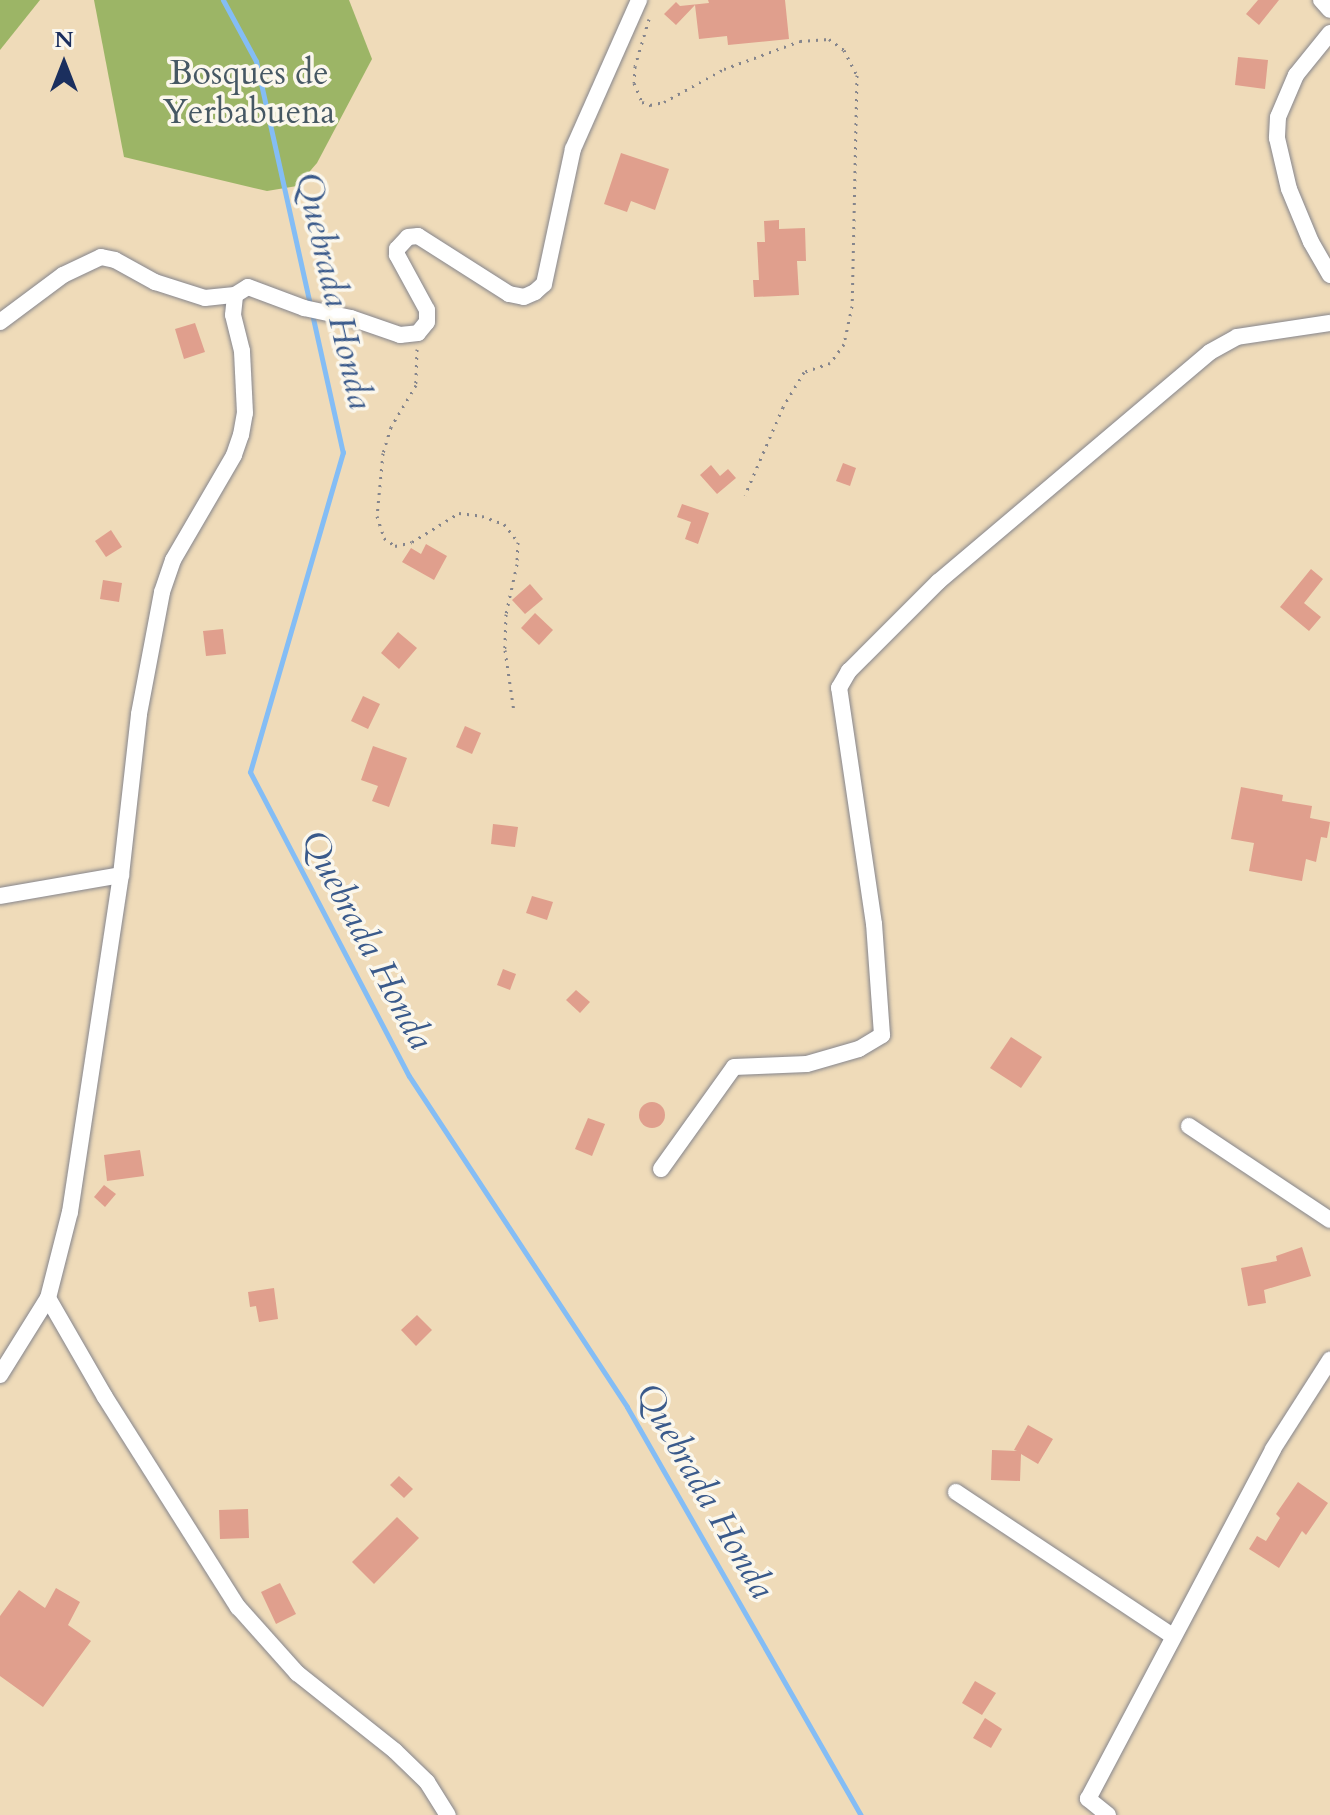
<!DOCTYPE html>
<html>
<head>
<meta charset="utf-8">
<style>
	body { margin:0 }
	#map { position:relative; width:1330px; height:1815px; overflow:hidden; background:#efdbb9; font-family:Cardo,serif }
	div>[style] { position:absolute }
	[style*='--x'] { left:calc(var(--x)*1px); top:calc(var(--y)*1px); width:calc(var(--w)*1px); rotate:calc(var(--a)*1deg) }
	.forest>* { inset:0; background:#9cb566 }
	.stream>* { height:5px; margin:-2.5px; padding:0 2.5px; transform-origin:2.5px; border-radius:2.5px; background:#84bdf5 }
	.building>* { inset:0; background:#e09f8d }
	.round { border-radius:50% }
	.path>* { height:3px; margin-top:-1.5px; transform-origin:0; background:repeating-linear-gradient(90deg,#85858c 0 2px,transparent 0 8px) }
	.roads { filter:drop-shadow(0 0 2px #85858c) drop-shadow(0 0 2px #85858c) }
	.minor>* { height:16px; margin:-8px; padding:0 8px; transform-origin:8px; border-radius:8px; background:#fff }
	span { translate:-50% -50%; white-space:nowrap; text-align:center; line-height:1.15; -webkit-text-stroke:7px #fbf7ec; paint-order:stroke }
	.park-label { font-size:34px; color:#465864 }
	.water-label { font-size:36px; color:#3a5a8b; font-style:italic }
	.north { position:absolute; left:24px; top:24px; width:80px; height:80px; -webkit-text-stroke:6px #fbf7ec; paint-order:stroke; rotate:0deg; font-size:22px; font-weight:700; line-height:32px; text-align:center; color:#1b2f5e }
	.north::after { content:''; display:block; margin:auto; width:28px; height:36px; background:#1b2f5e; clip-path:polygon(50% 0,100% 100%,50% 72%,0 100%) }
</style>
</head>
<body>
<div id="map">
	<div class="forest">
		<i style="clip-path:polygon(0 0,40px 0,0 50px)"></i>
		<i style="clip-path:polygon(94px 0,349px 0,372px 59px,317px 163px,297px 186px,267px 191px,124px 157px)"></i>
	</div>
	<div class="stream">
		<i style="--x:223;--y:0;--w:69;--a:61.6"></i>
		<i style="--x:256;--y:61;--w:401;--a:77.5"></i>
		<i style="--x:343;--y:452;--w:333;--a:106.2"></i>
		<i style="--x:250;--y:772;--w:343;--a:62.4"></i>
		<i style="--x:409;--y:1076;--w:396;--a:56.6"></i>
		<i style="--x:627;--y:1407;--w:470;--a:60.2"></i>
	</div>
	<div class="building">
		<i style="clip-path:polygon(708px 0,785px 0,789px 39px,728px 45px,727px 36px,699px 39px,695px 5px,676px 25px,664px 14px,676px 2px,680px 6px,709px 3px)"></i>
		<i style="clip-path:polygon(1258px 0,1279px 0,1259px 25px,1246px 14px)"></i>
		<i style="clip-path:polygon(1238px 57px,1268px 60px,1265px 89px,1235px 85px)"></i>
		<i style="clip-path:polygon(621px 153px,669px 169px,655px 210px,631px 201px,627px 212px,604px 204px)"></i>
		<i style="clip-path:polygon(779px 220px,779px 229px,805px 228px,806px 261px,797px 261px,799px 295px,754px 297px,753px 280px,759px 280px,757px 242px,765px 242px,764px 221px)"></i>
		<i style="clip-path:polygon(195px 323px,205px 352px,184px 359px,175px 329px)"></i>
		<i style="clip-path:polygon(843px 463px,856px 468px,850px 486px,836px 481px)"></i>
		<i style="clip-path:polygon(711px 465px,720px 476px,728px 469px,736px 478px,717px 494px,700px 475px)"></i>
		<i style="clip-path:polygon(682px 504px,709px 513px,698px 544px,685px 539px,691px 522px,677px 517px)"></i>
		<i style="clip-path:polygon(111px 530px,122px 547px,106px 557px,95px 541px)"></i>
		<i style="clip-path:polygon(426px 544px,447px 556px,434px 580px,402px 562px,411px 548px,421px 554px)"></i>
		<i style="clip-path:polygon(1311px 569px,1323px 579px,1304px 603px,1321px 617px,1309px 631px,1280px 607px)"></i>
		<i style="clip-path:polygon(103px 580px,122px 583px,119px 602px,100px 599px)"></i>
		<i style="clip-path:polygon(530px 584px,543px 599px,525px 614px,512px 600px)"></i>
		<i style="clip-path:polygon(535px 613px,553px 630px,539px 645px,521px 628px)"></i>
		<i style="clip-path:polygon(223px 629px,226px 654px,206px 656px,203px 631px)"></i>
		<i style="clip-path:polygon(398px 632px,417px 648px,399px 669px,381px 653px)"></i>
		<i style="clip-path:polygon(363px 696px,380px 704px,368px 729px,351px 721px)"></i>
		<i style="clip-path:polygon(465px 726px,481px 733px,472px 754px,456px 747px)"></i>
		<i style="clip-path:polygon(373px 746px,407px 758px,389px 807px,372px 801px,378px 786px,361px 780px)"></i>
		<i style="clip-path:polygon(1241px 787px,1283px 795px,1282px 801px,1312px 806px,1310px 818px,1330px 822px,1327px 838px,1321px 837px,1316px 862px,1306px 859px,1302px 881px,1249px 871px,1254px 843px,1231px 839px)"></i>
		<i style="clip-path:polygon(493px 824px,518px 827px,515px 847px,491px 844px)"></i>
		<i style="clip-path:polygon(532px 896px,553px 902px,547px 920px,526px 913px)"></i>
		<i style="clip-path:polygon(503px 969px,516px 974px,510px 990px,497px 985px)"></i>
		<i style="clip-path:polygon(576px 990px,590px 1002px,580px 1013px,566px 1000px)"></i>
		<i style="clip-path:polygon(1011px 1037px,1042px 1057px,1021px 1088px,990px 1068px)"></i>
		<i class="round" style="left:639px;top:1102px;width:26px;height:26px"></i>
		<i style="clip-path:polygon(588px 1118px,605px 1124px,592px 1156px,575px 1149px)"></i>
		<i style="clip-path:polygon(140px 1150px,144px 1176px,107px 1181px,104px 1155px)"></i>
		<i style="clip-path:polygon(104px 1185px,116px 1194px,105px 1207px,94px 1197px)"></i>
		<i style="clip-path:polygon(1302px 1247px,1311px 1276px,1264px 1290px,1266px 1303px,1248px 1306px,1241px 1268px,1277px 1261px,1276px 1256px)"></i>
		<i style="clip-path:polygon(274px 1288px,278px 1319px,259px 1322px,256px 1306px,250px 1307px,248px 1292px)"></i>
		<i style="clip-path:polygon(417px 1315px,432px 1330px,416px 1346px,401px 1330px)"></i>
		<i style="clip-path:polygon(1028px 1425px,1053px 1439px,1038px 1464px,1021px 1454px,1020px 1481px,991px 1480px,992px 1450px,1017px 1451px,1014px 1450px)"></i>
		<i style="clip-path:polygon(399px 1476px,413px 1489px,404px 1498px,390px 1485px)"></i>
		<i style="clip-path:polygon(1298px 1482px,1328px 1503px,1306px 1535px,1302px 1531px,1279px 1568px,1249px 1549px,1257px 1536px,1266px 1541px,1280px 1518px,1276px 1514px)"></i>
		<i style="clip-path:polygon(248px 1509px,249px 1538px,220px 1539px,219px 1510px)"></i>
		<i style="clip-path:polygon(397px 1517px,419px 1538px,374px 1584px,352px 1562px)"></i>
		<i style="clip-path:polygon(280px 1583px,296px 1614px,276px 1624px,261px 1592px)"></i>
		<i style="clip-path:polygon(56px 1588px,80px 1602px,68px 1625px,91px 1641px,43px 1707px,0 1676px,0 1616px,19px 1590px,45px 1608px)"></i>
		<i style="clip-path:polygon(975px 1681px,996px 1693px,982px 1715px,962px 1703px)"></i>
		<i style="clip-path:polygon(985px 1718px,1002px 1729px,991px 1748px,973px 1738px)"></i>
	</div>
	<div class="path">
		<i style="--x:649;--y:19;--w:49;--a:106.6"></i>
		<i style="--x:635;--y:66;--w:17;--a:93"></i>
		<i style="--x:634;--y:83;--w:21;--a:67"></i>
		<i style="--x:642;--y:102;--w:9;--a:21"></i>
		<i style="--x:650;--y:105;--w:14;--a:-12"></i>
		<i style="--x:664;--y:102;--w:68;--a:-28.8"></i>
		<i style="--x:724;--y:69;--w:81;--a:-20.2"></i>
		<i style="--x:800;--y:41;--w:29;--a:-4"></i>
		<i style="--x:829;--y:39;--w:19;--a:36"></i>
		<i style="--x:844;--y:50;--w:28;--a:63"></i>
		<i style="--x:857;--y:75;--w:231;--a:91.2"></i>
		<i style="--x:852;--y:306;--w:39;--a:102"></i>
		<i style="--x:844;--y:344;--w:24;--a:126"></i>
		<i style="--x:830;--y:363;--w:28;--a:161"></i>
		<i style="--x:804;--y:372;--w:41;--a:121"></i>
		<i style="--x:783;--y:407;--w:96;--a:113.4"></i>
		<i style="--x:417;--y:349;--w:36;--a:92"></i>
		<i style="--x:416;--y:385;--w:49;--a:120.8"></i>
		<i style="--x:391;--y:427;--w:27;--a:107"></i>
		<i style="--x:383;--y:453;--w:63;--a:95.4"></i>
		<i style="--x:377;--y:516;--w:23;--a:72"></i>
		<i style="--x:384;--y:538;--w:14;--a:36"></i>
		<i style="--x:395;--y:546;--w:17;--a:-13"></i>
		<i style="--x:412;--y:542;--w:55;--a:-31.7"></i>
		<i style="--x:459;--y:513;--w:23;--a:7"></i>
		<i style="--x:482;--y:516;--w:23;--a:20"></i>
		<i style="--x:504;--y:524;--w:23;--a:52"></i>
		<i style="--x:518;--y:542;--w:22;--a:93"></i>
		<i style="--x:517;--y:564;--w:51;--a:102.4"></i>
		<i style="--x:506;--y:614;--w:36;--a:92"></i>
		<i style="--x:505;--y:650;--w:63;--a:81.7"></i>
	</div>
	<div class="roads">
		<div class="minor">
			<i style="--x:1321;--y:0;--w:13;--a:48"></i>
			<i style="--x:1330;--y:33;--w:54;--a:129"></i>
			<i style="--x:1296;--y:75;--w:46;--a:113.2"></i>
			<i style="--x:1278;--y:117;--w:21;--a:93"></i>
			<i style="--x:1277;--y:138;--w:52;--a:76.8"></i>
			<i style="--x:1289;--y:189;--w:57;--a:67.5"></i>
			<i style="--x:1311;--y:242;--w:38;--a:60"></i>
			<i style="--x:0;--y:322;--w:79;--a:-36.7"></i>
			<i style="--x:63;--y:275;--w:42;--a:-25.3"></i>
			<i style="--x:101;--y:257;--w:14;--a:12"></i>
			<i style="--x:115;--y:260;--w:46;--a:28.8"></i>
			<i style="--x:155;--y:282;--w:52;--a:17.7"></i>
			<i style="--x:205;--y:298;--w:30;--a:-6"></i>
			<i style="--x:0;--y:896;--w:123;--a:-9.8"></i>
			<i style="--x:1189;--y:1126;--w:169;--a:33.7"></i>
			<i style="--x:661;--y:1169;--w:125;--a:-54.4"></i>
			<i style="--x:734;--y:1067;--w:73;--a:-2.4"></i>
			<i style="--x:807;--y:1064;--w:54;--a:-16.1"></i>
			<i style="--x:859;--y:1049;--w:27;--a:-31"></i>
			<i style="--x:882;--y:1035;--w:111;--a:-94.1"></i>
			<i style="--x:874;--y:924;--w:239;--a:-98.4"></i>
			<i style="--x:839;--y:688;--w:20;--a:-60"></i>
			<i style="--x:849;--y:671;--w:126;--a:-45"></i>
			<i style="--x:938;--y:582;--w:356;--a:-40.2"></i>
			<i style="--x:1210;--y:352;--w:31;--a:-29"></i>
			<i style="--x:1237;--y:337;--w:94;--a:-8.6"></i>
			<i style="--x:48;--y:1298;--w:114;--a:60.1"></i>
			<i style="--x:105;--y:1397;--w:249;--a:57.7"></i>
			<i style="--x:238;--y:1607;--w:89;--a:48.2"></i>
			<i style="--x:297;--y:1673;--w:125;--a:38.5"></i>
			<i style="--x:395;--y:1751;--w:45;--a:44.1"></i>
			<i style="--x:427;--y:1782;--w:39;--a:58"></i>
			<i style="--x:0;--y:1375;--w:91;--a:-58.1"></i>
			<i style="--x:48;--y:1298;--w:89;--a:-75.7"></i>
			<i style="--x:70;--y:1212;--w:341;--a:-81.4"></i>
			<i style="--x:121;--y:875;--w:162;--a:-83.6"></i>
			<i style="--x:139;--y:714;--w:124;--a:-79.3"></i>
			<i style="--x:162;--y:592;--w:34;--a:-71"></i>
			<i style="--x:173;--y:560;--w:121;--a:-59.8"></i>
			<i style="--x:234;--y:455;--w:21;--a:-71"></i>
			<i style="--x:241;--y:435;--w:22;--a:-80"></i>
			<i style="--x:245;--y:413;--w:62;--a:-92.8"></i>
			<i style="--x:242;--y:351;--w:37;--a:-104"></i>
			<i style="--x:233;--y:315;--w:20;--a:-84"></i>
			<i style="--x:235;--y:295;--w:15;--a:-32"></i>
			<i style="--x:248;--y:287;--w:60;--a:20.6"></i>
			<i style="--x:304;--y:308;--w:48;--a:12"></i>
			<i style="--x:351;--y:318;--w:52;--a:19.1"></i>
			<i style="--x:400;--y:335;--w:18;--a:-6"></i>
			<i style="--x:418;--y:333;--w:14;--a:-51"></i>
			<i style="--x:427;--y:322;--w:12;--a:-90"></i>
			<i style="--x:427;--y:310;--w:63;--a:-118.6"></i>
			<i style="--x:397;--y:255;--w:6;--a:-90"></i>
			<i style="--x:397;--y:249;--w:16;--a:-47"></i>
			<i style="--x:408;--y:237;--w:10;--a:-6"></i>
			<i style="--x:418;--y:236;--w:108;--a:32.5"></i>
			<i style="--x:509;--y:294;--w:15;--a:11"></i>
			<i style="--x:524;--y:297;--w:12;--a:-24"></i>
			<i style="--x:535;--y:292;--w:12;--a:-42"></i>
			<i style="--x:544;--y:284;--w:138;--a:-77.9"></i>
			<i style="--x:573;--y:149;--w:163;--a:-66.1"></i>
			<i style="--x:956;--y:1492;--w:260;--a:33.6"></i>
			<i style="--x:1108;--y:1815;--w:26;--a:-141"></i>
			<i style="--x:1088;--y:1799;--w:396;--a:-62.1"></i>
			<i style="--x:1273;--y:1449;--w:106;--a:-57.4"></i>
		</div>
	</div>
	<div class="park-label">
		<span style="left:249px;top:93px">Bosques de<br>Yerbabuena</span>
	</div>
	<div class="water-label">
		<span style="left:334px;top:291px;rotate:77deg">Quebrada Honda</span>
		<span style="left:367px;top:940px;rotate:62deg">Quebrada Honda</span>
		<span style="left:705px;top:1491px;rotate:60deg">Quebrada Honda</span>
	</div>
	<div class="north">N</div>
</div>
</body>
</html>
